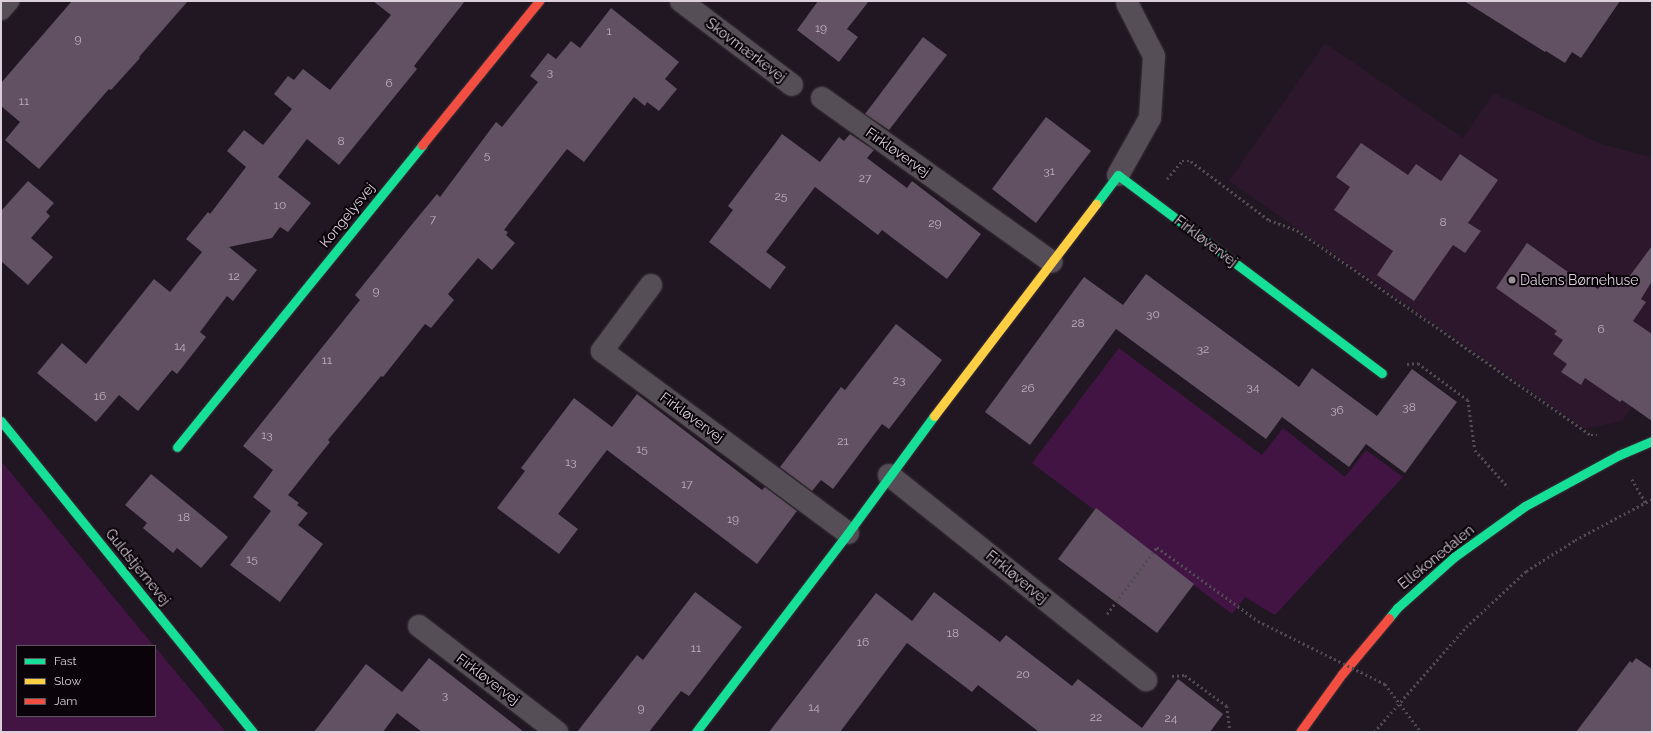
<!DOCTYPE html>
<html>
<head>
<meta charset="utf-8">
<style>
	body { margin:0 }
	#map { position:relative; width:1653px; height:733px; overflow:hidden; background:#211722; font-family:Raleway,sans-serif }
	div>[style] { position:absolute }
	[style*='--x'] { left:calc(var(--x)*1px); top:calc(var(--y)*1px); width:calc(var(--w)*1px); rotate:calc(var(--a)*1deg) }
	.built>* { inset:0; background:#2c172d }
	.green>* { inset:0; background:#411444 }
	.building>* { inset:0; background:#625163 }
	.path>* { height:2.5px; margin-top:-1.25px; transform-origin:0; background:repeating-linear-gradient(90deg,#514b52 0 2px,transparent 0 5px) }
	.roads { filter:drop-shadow(0 0 1px #383139) drop-shadow(0 0 1px #383139) }
	.street>* { height:22px; margin:-11px; padding:0 11px; transform-origin:11px; border-radius:11px; background:#554e56 }
	.fast>* { height:9px; margin:-4.5px; padding:0 4.5px; transform-origin:4.5px; border-radius:4.5px; background:#16e098 }
	.slow>* { height:9px; margin:-4.5px; padding:0 4.5px; transform-origin:4.5px; border-radius:4.5px; background:#ffcf43 }
	.jam>* { height:9px; margin:-4.5px; padding:0 4.5px; transform-origin:4.5px; border-radius:4.5px; background:#f24e42 }
	.path-bridge>* { height:2.5px; margin-top:-1.25px; transform-origin:0; background:repeating-linear-gradient(90deg,#514b52 0 2px,transparent 0 5px) }
	.dots>* { width:11px; height:11px; translate:-50% -50%; box-sizing:border-box; border:2px solid #0a040a; border-radius:50% }
	span { translate:-50% -50%; white-space:nowrap; text-align:center; line-height:1.15; -webkit-text-stroke:4px #0a040a; paint-order:stroke }
	.number-label { font-size:12px; color:#bdb0bd }
	.number-label span { -webkit-text-stroke-width:0 }
	.street-label { font-size:14px; color:#dbcfdb }
	.poi-label { font-size:14px; color:#dbcfdb }
	.left { translate:0 -50%; text-align:left }
	.frame { position:absolute; inset:0; border:2px solid #dbcfdb; pointer-events:none }
	.legend { position:absolute; left:16px; top:645px; width:140px; height:72px; box-sizing:border-box; background:#0a040a; border:1px solid #5e555e; margin:0; padding:5px 7px; list-style:none; font-size:12px; color:#dbcfdb }
	.legend li { display:flex; align-items:center; gap:8px; height:20px }
	.legend b { width:20px; border:1px solid #5e555e }
</style>
</head>
<body>
<div id="map">
	<div class="built">
		<i style="clip-path:polygon(1325px 43px,1463px 138px,1494px 93px,1601px 144px,1652px 157px,1652px 380px,1622px 421px,1585px 429px,1229px 181px)"></i>
	</div>
	<div class="green">
		<i style="clip-path:polygon(1119px 348px,1262px 455px,1283px 428px,1345px 477px,1366px 450px,1403px 477px,1275px 615px,1245px 597px,1232px 614px,1032px 463px)"></i>
		<i style="clip-path:polygon(1px 461px,154px 646px,17px 646px,17px 716px,155px 716px,155px 647px,226px 732px,1px 732px)"></i>
	</div>
	<div class="building">
		<i style="clip-path:polygon(72px 1px,188px 1px,139px 57px,140px 58px,111px 90px,109px 89px,39px 169px,5px 140px,20px 122px,1px 106px,1px 83px)"></i>
		<i style="clip-path:polygon(373px 1px,465px 1px,414px 66px,417px 69px,339px 165px,307px 139px,278px 177px,311px 203px,288px 232px,280px 227px,272px 238px,229px 247px,257px 270px,233px 301px,227px 296px,200px 332px,206px 337px,177px 374px,172px 370px,138px 411px,119px 395px,96px 422px,37px 373px,62px 343px,86px 364px,154px 279px,170px 292px,202px 252px,186px 239px,208px 212px,210px 214px,246px 167px,227px 151px,244px 130px,263px 145px,292px 109px,274px 94px,288px 76px,294px 80px,303px 69px,330px 90px,391px 15px)"></i>
		<i style="clip-path:polygon(818px 1px,869px 1px,847px 29px,858px 37px,839px 62px,797px 30px)"></i>
		<i style="clip-path:polygon(1464px 1px,1620px 1px,1581px 58px,1572px 52px,1565px 63px,1546px 51px,1545px 52px)"></i>
		<i style="clip-path:polygon(611px 8px,679px 62px,665px 79px,677px 89px,659px 111px,647px 102px,645px 106px,634px 97px,584px 162px,567px 149px,504px 230px,508px 232px,506px 235px,515px 243px,492px 270px,478px 258px,448px 294px,454px 300px,431px 328px,425px 324px,383px 377px,381px 376px,328px 440px,330px 442px,288px 495px,299px 503px,297px 505px,308px 513px,298px 525px,323px 544px,280px 602px,230px 565px,271px 511px,253px 497px,273px 470px,243px 446px,360px 300px,355px 295px,409px 228px,437px 194px,440px 197px,496px 122px,502px 127px,538px 82px,530px 76px,548px 53px,556px 59px,571px 41px,580px 48px)"></i>
		<i style="clip-path:polygon(923px 37px,947px 55px,889px 130px,865px 114px)"></i>
		<i style="clip-path:polygon(1046px 117px,1091px 151px,1036px 223px,992px 189px)"></i>
		<i style="clip-path:polygon(782px 134px,820px 162px,839px 137px,844px 141px,850px 134px,874px 150px,867px 158px,907px 188px,912px 181px,981px 234px,947px 279px,882px 230px,878px 235px,815px 187px,766px 252px,786px 267px,770px 289px,709px 242px,733px 210px,728px 206px)"></i>
		<i style="clip-path:polygon(1361px 143px,1408px 175px,1416px 164px,1441px 181px,1460px 154px,1498px 180px,1468px 223px,1481px 231px,1465px 253px,1453px 245px,1414px 301px,1377px 275px,1393px 251px,1334px 210px,1350px 187px,1336px 177px)"></i>
		<i style="clip-path:polygon(28px 181px,54px 203px,46px 212px,50px 216px,31px 238px,53px 257px,28px 285px,1px 261px,1px 211px)"></i>
		<i style="clip-path:polygon(1527px 243px,1575px 277px,1577px 275px,1598px 289px,1608px 275px,1623px 285px,1652px 246px,1652px 281px,1641px 299px,1646px 302px,1633px 321px,1652px 334px,1652px 421px,1622px 400px,1620px 402px,1585px 378px,1581px 385px,1561px 372px,1567px 364px,1553px 354px,1563px 340px,1554px 334px,1557px 331px,1496px 288px)"></i>
		<i style="clip-path:polygon(1146px 274px,1299px 387px,1312px 368px,1377px 416px,1412px 369px,1457px 402px,1405px 473px,1366px 444px,1349px 467px,1282px 417px,1266px 439px,1116px 329px,1030px 445px,985px 412px,1084px 277px,1123px 305px)"></i>
		<i style="clip-path:polygon(896px 324px,942px 360px,889px 429px,882px 424px,833px 489px,821px 480px,812px 491px,780px 467px,841px 387px,845px 390px)"></i>
		<i style="clip-path:polygon(637px 394px,762px 490px,765px 487px,797px 511px,757px 564px,607px 450px,558px 514px,578px 529px,559px 554px,497px 508px,525px 471px,521px 468px,574px 398px,612px 427px)"></i>
		<i style="clip-path:polygon(151px 474px,228px 537px,201px 568px,177px 548px,173px 553px,143px 528px,147px 523px,125px 505px)"></i>
		<i style="clip-path:polygon(1096px 508px,1194px 584px,1157px 633px,1058px 559px)"></i>
		<i style="clip-path:polygon(695px 592px,742px 627px,689px 696px,681px 691px,649px 732px,577px 732px,637px 655px,643px 660px)"></i>
		<i style="clip-path:polygon(934px 592px,1000px 642px,1006px 635px,1072px 686px,1078px 679px,1142px 728px,1178px 679px,1223px 714px,1210px 732px,1039px 732px,978px 685px,972px 692px,907px 643px,840px 732px,769px 732px,876px 593px,912px 621px)"></i>
		<i style="clip-path:polygon(429px 658px,524px 732px,422px 732px,397px 713px,383px 732px,314px 732px,366px 664px,402px 692px)"></i>
		<i style="clip-path:polygon(1636px 658px,1652px 669px,1652px 732px,1576px 732px,1630px 661px,1632px 663px)"></i>
	</div>
	<div class="path">
		<i style="--x:1167;--y:179;--w:23;--a:-50"></i>
		<i style="--x:1182;--y:161;--w:9;--a:0"></i>
		<i style="--x:1191;--y:161;--w:98;--a:37.1"></i>
		<i style="--x:1269;--y:220;--w:30;--a:20"></i>
		<i style="--x:1297;--y:230;--w:358;--a:34.9"></i>
		<i style="--x:1591;--y:435;--w:6;--a:0"></i>
		<i style="--x:1407;--y:364;--w:11;--a:-5"></i>
		<i style="--x:1418;--y:363;--w:62;--a:36.5"></i>
		<i style="--x:1468;--y:400;--w:50;--a:82"></i>
		<i style="--x:1475;--y:450;--w:50;--a:48.3"></i>
		<i style="--x:1632;--y:479;--w:28;--a:60"></i>
		<i style="--x:1107;--y:614;--w:84;--a:-53.3"></i>
		<i style="--x:1157;--y:547;--w:125;--a:36.2"></i>
		<i style="--x:1172;--y:676;--w:13;--a:-4"></i>
		<i style="--x:1185;--y:675;--w:52;--a:36.4"></i>
		<i style="--x:1227;--y:706;--w:26;--a:83"></i>
		<i style="--x:1374;--y:732;--w:140;--a:-48.8"></i>
		<i style="--x:1466;--y:627;--w:82;--a:-43"></i>
		<i style="--x:1526;--y:571;--w:58;--a:-32.3"></i>
		<i style="--x:1575;--y:540;--w:87;--a:-28"></i>
	</div>
	<div class="roads">
		<div class="street">
			<i style="--x:681;--y:1;--w:139;--a:37.1"></i>
			<i style="--x:1;--y:9;--w:11;--a:-49"></i>
			<i style="--x:822;--y:98;--w:282;--a:35.5"></i>
			<i style="--x:1118;--y:175;--w:65;--a:-60.7"></i>
			<i style="--x:1150;--y:118;--w:62;--a:-86.3"></i>
			<i style="--x:1154;--y:56;--w:59;--a:-117"></i>
			<i style="--x:651;--y:285;--w:82;--a:126.6"></i>
			<i style="--x:602;--y:351;--w:306;--a:36.5"></i>
			<i style="--x:889;--y:475;--w:329;--a:38.6"></i>
			<i style="--x:419;--y:626;--w:174;--a:37.5"></i>
		</div>
		<div class="fast">
			<i style="--x:1096;--y:204;--w:36;--a:-53"></i>
			<i style="--x:1118;--y:175;--w:330;--a:36.9"></i>
			<i style="--x:1;--y:421;--w:400;--a:51"></i>
			<i style="--x:177;--y:447;--w:389;--a:-50.9"></i>
			<i style="--x:1389;--y:618;--w:13;--a:-51"></i>
			<i style="--x:1397;--y:608;--w:76;--a:-41.8"></i>
			<i style="--x:1454;--y:557;--w:87;--a:-35.7"></i>
			<i style="--x:1525;--y:506;--w:107;--a:-28.5"></i>
			<i style="--x:1619;--y:455;--w:36;--a:-23"></i>
			<i style="--x:696;--y:732;--w:250;--a:-52.6"></i>
			<i style="--x:848;--y:533;--w:145;--a:-53.7"></i>
		</div>
		<div class="slow">
			<i style="--x:934;--y:416;--w:267;--a:-52.6"></i>
		</div>
		<div class="jam">
			<i style="--x:422;--y:145;--w:186;--a:-50.9"></i>
			<i style="--x:1300;--y:732;--w:72;--a:-54.1"></i>
			<i style="--x:1342;--y:674;--w:73;--a:-50"></i>
		</div>
	</div>
	<div class="path-bridge">
		<i style="--x:1258;--y:621;--w:142;--a:26.4"></i>
		<i style="--x:1385;--y:684;--w:60;--a:53.1"></i>
	</div>
	<div class="dots">
		<i style="left:1512px;top:280px;background:#9a8f9a"></i>
	</div>
	<div class="number-label">
		<span style="left:821px;top:29px">19</span>
		<span style="left:609px;top:32px">1</span>
		<span style="left:78px;top:40px">9</span>
		<span style="left:550px;top:73px">3</span>
		<span style="left:389px;top:84px">6</span>
		<span style="left:24px;top:102px">11</span>
		<span style="left:341px;top:142px">8</span>
		<span style="left:487px;top:156px">5</span>
		<span style="left:1049px;top:172px">31</span>
		<span style="left:865px;top:179px">27</span>
		<span style="left:781px;top:197px">25</span>
		<span style="left:280px;top:206px">10</span>
		<span style="left:433px;top:220px">7</span>
		<span style="left:1443px;top:223px">8</span>
		<span style="left:935px;top:224px">29</span>
		<span style="left:234px;top:277px">12</span>
		<span style="left:376px;top:292px">9</span>
		<span style="left:1153px;top:315px">30</span>
		<span style="left:1078px;top:324px">28</span>
		<span style="left:1601px;top:330px">6</span>
		<span style="left:180px;top:347px">14</span>
		<span style="left:1203px;top:350px">32</span>
		<span style="left:327px;top:361px">11</span>
		<span style="left:899px;top:381px">23</span>
		<span style="left:1253px;top:388px">34</span>
		<span style="left:1028px;top:389px">26</span>
		<span style="left:100px;top:397px">16</span>
		<span style="left:1409px;top:408px">38</span>
		<span style="left:1337px;top:411px">36</span>
		<span style="left:267px;top:436px">13</span>
		<span style="left:843px;top:442px">21</span>
		<span style="left:642px;top:450px">15</span>
		<span style="left:571px;top:463px">13</span>
		<span style="left:687px;top:485px">17</span>
		<span style="left:184px;top:518px">18</span>
		<span style="left:733px;top:520px">19</span>
		<span style="left:252px;top:560px">15</span>
		<span style="left:953px;top:634px">18</span>
		<span style="left:863px;top:643px">16</span>
		<span style="left:696px;top:649px">11</span>
		<span style="left:1023px;top:675px">20</span>
		<span style="left:445px;top:696px">3</span>
		<span style="left:814px;top:708px">14</span>
		<span style="left:641px;top:709px">9</span>
		<span style="left:1096px;top:718px">22</span>
		<span style="left:1171px;top:719px">24</span>
	</div>
	<div class="street-label">
		<span style="left:746px;top:50px;rotate:37deg">Skovmærkevej</span>
		<span style="left:898px;top:152px;rotate:35deg">Firkløvervej</span>
		<span style="left:347px;top:215px;rotate:-51deg">Kongelysvej</span>
		<span style="left:1206px;top:241px;rotate:37deg">Firkløvervej</span>
		<span style="left:692px;top:417px;rotate:36deg">Firkløvervej</span>
		<span style="left:1436px;top:557px;rotate:-39deg">Ellekonedalen</span>
		<span style="left:138px;top:567px;rotate:51deg">Guldstjernevej</span>
		<span style="left:1017px;top:577px;rotate:39deg">Firkløvervej</span>
		<span style="left:488px;top:679px;rotate:37deg">Firkløvervej</span>
	</div>
	<div class="poi-label">
		<span class="left" style="left:1520px;top:280px">Dalens Børnehuse</span>
	</div>
	<div class="frame"></div>
	<ul class="legend">
	<li><b style="height:5px;background:#16e098"></b>Fast</li>
	<li><b style="height:5px;background:#ffcf43"></b>Slow</li>
	<li><b style="height:5px;background:#f24e42"></b>Jam</li>
	</ul>
</div>
</body>
</html>
